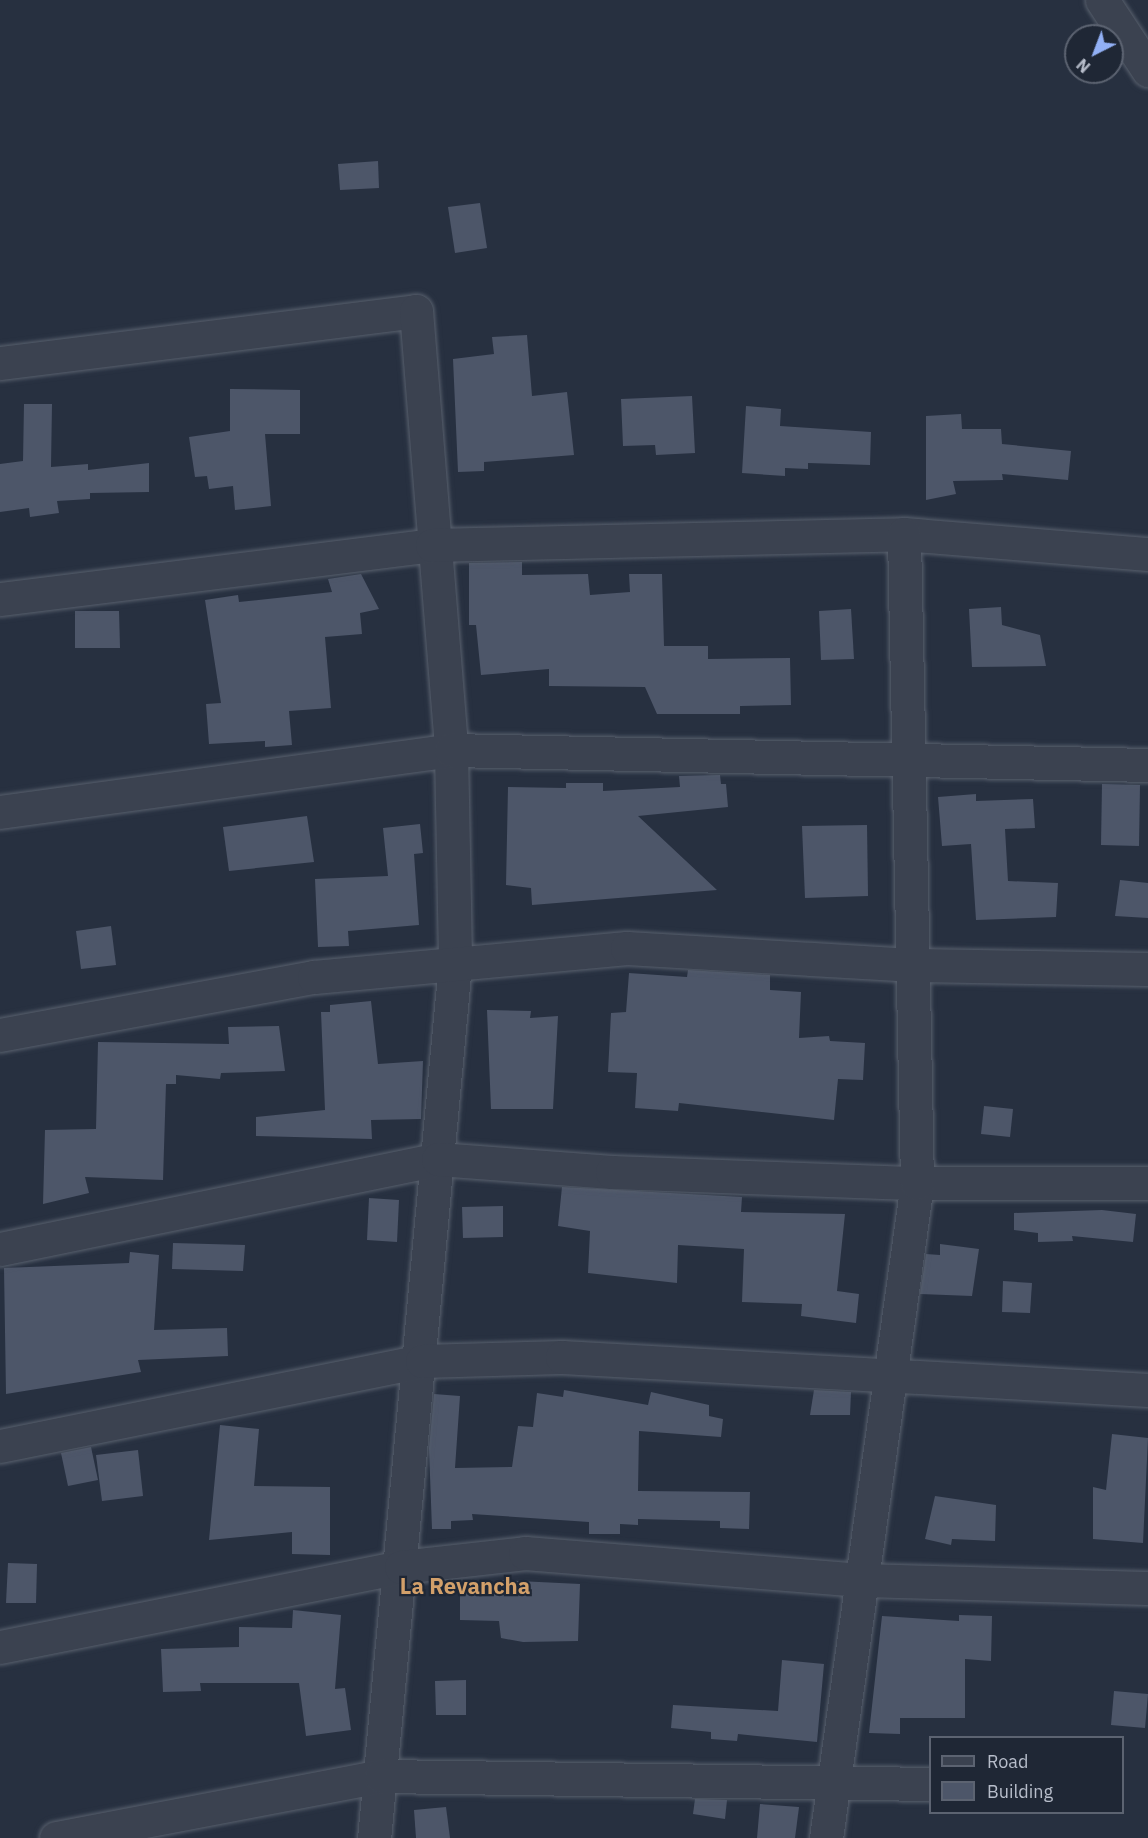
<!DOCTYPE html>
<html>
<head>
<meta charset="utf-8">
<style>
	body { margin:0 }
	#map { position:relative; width:1148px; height:1838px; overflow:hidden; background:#273040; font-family:"IBM Plex Sans",sans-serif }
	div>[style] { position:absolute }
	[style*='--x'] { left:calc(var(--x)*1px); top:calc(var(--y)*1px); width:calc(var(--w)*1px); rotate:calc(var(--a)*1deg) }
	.building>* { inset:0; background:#4d5669 }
	.roads { filter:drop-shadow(0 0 2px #58606d) drop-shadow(0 0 2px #58606d) }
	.minor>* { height:33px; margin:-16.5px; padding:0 16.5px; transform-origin:16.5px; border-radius:16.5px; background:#3b4250 }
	span { translate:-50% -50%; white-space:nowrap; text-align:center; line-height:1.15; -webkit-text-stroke:4.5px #1f2735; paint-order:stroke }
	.neighbourhood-label { font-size:22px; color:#d3a06a; font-weight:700 }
	.legend { position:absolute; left:929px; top:1736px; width:195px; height:78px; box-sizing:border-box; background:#1f2735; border:2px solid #5c6371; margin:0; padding:8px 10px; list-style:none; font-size:18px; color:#b7bdca }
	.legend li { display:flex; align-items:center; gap:12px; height:30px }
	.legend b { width:30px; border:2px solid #5c6371 }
	.north { position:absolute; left:1064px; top:24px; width:60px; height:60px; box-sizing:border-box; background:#1f2735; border:2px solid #5c6371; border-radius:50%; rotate:222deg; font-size:16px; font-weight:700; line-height:24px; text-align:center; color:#b7bdca }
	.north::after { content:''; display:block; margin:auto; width:21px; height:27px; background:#92b0f5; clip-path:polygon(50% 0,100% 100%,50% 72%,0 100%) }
</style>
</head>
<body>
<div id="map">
	<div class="building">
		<i style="clip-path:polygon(378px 161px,379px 188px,340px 190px,338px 164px)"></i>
		<i style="clip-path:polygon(480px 203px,487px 248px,455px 253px,448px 207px)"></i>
		<i style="clip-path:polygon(527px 335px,532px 396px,567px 392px,574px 455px,484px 462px,484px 471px,458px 472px,453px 359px,494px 354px,492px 337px)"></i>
		<i style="clip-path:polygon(230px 389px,300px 390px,300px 434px,265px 434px,271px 506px,235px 510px,233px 486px,209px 489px,207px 476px,195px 477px,189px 437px,230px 431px)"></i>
		<i style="clip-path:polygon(692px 396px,695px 453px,656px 455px,655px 445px,623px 446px,621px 399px)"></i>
		<i style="clip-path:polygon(24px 404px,52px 404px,51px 467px,88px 464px,88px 470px,149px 463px,149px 492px,90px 493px,90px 499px,57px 501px,59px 513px,30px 517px,29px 508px,0 512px,0 464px,23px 461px)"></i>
		<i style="clip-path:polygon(746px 406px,781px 409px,780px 426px,871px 432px,870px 465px,808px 463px,808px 469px,785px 468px,785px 476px,742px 473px)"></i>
		<i style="clip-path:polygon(961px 414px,962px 429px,1001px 429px,1002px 444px,1071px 451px,1068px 480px,1002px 474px,1003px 480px,953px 481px,956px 494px,926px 500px,926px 416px)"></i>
		<i style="clip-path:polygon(522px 562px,522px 575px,588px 574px,590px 595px,630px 592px,629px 574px,662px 574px,664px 646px,708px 646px,708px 659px,790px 658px,791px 705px,740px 706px,740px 714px,657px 714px,645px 687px,549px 686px,549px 669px,481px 675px,476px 625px,469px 625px,469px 563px)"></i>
		<i style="clip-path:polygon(361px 574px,379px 609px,360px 613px,362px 634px,325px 637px,331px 708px,289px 711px,292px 745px,265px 747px,265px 741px,209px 744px,206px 704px,221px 703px,205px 600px,238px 595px,239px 602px,332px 592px,328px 579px)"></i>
		<i style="clip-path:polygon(1001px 607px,1002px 625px,1040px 635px,1046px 666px,972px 667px,969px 609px)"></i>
		<i style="clip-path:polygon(851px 609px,854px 659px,821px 660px,819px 611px)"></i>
		<i style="clip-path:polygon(75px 611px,119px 611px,120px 648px,75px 648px)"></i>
		<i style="clip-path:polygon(720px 775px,721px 784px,726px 784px,728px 807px,638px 816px,717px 890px,532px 905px,531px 888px,506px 885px,508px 787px,566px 788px,566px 783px,603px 783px,603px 791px,680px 787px,679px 776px)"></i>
		<i style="clip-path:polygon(1102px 784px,1140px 785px,1139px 846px,1101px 845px)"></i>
		<i style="clip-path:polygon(976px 794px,976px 801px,1033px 799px,1035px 828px,1005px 829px,1008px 881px,1058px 883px,1056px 917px,976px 920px,971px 844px,942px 846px,938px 797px)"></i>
		<i style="clip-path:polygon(307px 816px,314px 862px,229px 871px,223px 827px)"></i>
		<i style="clip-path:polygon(420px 824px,423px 853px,414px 854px,419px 925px,348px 931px,349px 946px,318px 947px,315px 879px,388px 876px,383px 828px)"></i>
		<i style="clip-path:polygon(867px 825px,868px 896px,805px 898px,802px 826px)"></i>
		<i style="clip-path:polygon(1120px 880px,1148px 883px,1148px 918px,1115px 916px)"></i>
		<i style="clip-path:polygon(111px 926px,116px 965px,81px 969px,76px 931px)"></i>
		<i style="clip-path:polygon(688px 970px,770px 975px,770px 990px,801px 992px,799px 1038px,829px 1036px,830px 1041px,865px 1043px,863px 1080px,838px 1079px,834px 1120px,679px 1103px,678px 1111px,635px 1108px,637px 1073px,608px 1072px,611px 1013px,626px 1012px,629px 973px,687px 977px)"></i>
		<i style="clip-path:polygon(371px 1001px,378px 1064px,423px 1061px,421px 1119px,371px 1120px,372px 1139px,256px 1136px,256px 1117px,325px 1110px,321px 1012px,330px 1012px,330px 1005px)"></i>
		<i style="clip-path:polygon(487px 1010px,531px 1011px,530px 1018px,558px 1016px,553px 1109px,491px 1109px)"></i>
		<i style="clip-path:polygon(279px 1026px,285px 1071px,221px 1073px,220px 1079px,176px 1075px,176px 1084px,166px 1084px,163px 1180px,85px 1177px,89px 1193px,43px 1204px,45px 1130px,96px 1129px,98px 1042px,229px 1044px,228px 1027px)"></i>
		<i style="clip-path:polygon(984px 1106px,1013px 1109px,1010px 1137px,981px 1134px)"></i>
		<i style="clip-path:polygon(562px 1187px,742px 1197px,741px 1212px,845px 1214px,837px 1291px,859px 1294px,856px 1323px,801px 1316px,802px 1304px,742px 1302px,744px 1249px,678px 1245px,677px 1283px,588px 1273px,590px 1231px,558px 1226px)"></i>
		<i style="clip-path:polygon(369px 1198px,399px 1200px,397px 1242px,367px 1240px)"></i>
		<i style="clip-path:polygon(503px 1206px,503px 1237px,463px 1238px,462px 1207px)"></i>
		<i style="clip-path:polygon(1102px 1210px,1136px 1214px,1133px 1242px,1072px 1236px,1073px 1241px,1038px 1242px,1038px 1233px,1014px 1230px,1014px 1213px)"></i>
		<i style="clip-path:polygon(173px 1243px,245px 1245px,243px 1271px,172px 1269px)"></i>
		<i style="clip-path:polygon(940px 1244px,979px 1249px,972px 1296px,920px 1294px,926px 1254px,940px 1255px)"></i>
		<i style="clip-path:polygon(130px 1252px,159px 1255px,154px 1330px,227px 1328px,228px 1356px,138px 1360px,141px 1372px,6px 1394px,4px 1268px,129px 1263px)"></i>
		<i style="clip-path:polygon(1003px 1281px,1032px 1283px,1030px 1313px,1002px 1312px)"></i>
		<i style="clip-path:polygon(564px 1390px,648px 1405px,651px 1392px,709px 1405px,709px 1416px,723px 1419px,721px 1437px,639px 1431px,638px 1491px,750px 1492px,749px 1529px,720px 1528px,720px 1521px,638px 1519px,638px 1525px,620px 1524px,620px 1534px,589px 1534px,589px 1522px,472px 1514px,473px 1520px,451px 1521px,451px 1529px,432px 1529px,429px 1448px,434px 1394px,460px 1396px,455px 1468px,512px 1467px,518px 1426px,533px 1427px,537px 1393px,563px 1397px)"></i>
		<i style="clip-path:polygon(814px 1390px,851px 1392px,850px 1415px,810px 1415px)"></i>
		<i style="clip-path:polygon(220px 1425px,259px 1429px,254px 1486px,330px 1487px,330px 1555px,292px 1554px,292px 1532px,209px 1540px)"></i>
		<i style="clip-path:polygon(1112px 1434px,1148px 1438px,1143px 1543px,1093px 1539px,1093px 1487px,1106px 1490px)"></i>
		<i style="clip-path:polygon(91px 1447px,98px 1480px,68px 1486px,61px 1453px)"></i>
		<i style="clip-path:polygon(138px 1450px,143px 1496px,102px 1501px,96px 1455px)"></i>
		<i style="clip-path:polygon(935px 1496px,996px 1505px,995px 1541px,952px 1539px,951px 1545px,925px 1539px)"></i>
		<i style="clip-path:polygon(8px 1563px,37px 1564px,36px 1603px,6px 1603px)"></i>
		<i style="clip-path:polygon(500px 1580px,580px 1584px,578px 1641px,523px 1642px,501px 1638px,499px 1621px,460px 1620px,460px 1592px,499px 1593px)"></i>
		<i style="clip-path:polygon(293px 1610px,341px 1615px,335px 1689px,345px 1688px,351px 1730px,306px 1736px,299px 1683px,200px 1683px,201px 1691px,163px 1692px,161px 1649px,239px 1647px,239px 1627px,292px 1628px)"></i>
		<i style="clip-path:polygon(959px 1615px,992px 1616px,991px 1661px,965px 1659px,965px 1718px,900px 1718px,900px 1734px,869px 1733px,882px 1616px,959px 1621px)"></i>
		<i style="clip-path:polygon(782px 1660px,824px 1664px,817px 1742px,738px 1734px,737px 1741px,711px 1739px,711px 1732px,671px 1728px,673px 1705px,778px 1711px)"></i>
		<i style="clip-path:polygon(466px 1680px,466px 1715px,436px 1715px,435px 1681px)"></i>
		<i style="clip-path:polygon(1114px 1691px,1148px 1694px,1145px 1728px,1111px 1725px)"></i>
		<i style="clip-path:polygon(695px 1799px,727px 1800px,725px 1819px,693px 1814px)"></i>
		<i style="clip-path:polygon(760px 1804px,799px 1807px,795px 1838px,757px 1838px)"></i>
		<i style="clip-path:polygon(446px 1807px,450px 1838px,416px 1838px,414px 1810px)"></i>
	</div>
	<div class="roads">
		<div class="minor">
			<i style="--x:1102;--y:0;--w:84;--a:56.7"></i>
			<i style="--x:0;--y:363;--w:419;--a:-7.1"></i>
			<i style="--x:416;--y:311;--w:440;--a:85.4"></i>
			<i style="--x:451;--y:750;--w:214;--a:88.9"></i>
			<i style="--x:455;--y:964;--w:878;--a:95.29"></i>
			<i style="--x:0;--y:599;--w:435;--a:-7.1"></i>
			<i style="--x:432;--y:545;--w:472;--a:-1.3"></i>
			<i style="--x:904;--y:534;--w:245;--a:4.7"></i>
			<i style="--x:0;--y:812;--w:455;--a:-7.8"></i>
			<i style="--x:451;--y:750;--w:697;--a:1.23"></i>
			<i style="--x:0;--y:1035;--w:319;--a:-10.5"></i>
			<i style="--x:314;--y:977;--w:314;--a:-5.3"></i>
			<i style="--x:627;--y:948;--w:289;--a:3.4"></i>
			<i style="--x:916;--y:965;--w:232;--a:1"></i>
			<i style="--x:0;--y:1249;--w:447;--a:-11.6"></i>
			<i style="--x:438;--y:1159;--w:174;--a:4.3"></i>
			<i style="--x:612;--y:1172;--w:305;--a:2.1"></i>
			<i style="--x:917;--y:1183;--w:231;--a:0"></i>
			<i style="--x:0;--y:1446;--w:430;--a:-11.4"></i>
			<i style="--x:422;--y:1361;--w:140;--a:-1.6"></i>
			<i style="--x:562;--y:1357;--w:587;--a:3.22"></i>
			<i style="--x:0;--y:1647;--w:409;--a:-11.3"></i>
			<i style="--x:401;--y:1567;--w:125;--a:-6.4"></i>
			<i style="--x:525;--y:1553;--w:337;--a:4.6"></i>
			<i style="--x:861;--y:1580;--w:287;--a:1.6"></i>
			<i style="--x:56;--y:1838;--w:331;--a:-10.8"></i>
			<i style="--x:381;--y:1776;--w:549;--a:0.83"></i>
			<i style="--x:826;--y:1838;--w:661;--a:-82.09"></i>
			<i style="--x:917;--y:1183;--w:649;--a:-91.15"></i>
		</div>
	</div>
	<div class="neighbourhood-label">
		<span style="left:465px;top:1586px">La Revancha</span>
	</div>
	<ul class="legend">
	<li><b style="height:8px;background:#3b4250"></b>Road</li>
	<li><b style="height:16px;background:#4d5669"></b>Building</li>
	</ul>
	<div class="north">N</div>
</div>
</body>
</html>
